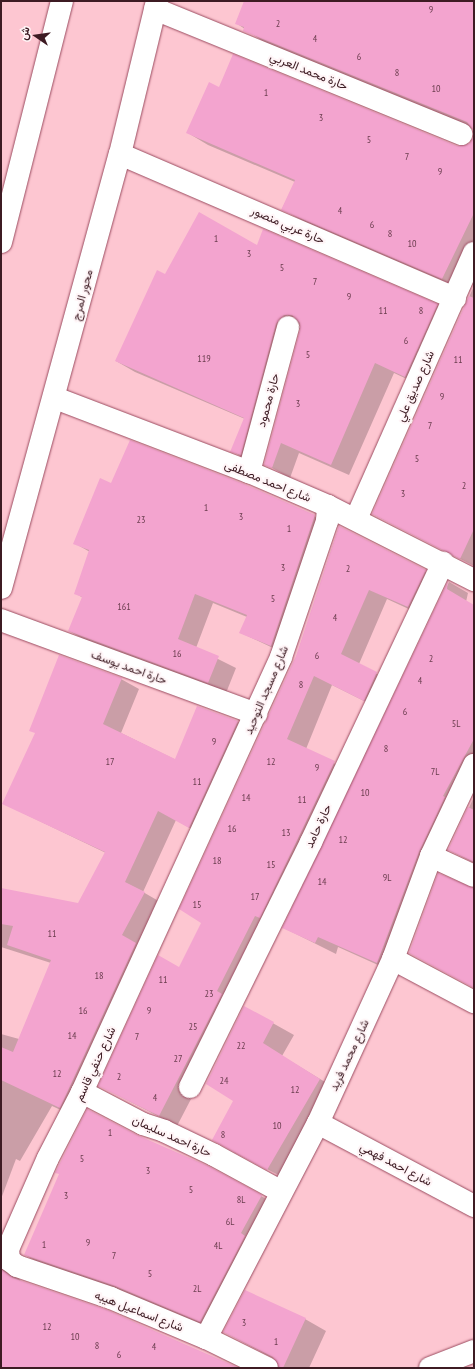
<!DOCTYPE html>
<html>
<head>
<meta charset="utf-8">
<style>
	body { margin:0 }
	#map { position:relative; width:475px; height:1369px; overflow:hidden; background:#fdc6d1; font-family:"PT Sans Narrow",Vazirmatn,sans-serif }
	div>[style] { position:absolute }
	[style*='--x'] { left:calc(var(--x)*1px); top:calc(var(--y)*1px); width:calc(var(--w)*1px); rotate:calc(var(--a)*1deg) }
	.shadow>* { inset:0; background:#0003 }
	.building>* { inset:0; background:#f3a4cf }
	.roads { filter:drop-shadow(0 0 1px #9b4c60) drop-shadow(0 0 1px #9b4c60) }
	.minor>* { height:22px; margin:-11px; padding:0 11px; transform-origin:11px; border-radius:11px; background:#fff }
	.major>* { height:22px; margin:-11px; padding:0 11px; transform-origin:11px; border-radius:11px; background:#fff }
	span { translate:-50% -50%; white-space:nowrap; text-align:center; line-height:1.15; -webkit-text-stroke:4px #fff5f7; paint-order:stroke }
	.number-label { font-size:10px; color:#6a3d4e }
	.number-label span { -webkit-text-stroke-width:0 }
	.street-label { font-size:12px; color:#3d1b23 }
	.frame { position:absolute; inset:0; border:2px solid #3d1b23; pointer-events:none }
	.north { position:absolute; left:16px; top:16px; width:40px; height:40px; -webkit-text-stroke:3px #fff5f7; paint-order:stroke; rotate:283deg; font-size:11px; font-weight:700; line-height:16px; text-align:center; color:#3d1b23 }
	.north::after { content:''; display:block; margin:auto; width:14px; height:18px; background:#3d1b23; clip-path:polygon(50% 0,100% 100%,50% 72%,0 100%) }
</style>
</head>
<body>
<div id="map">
	<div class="shadow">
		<i style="clip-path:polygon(245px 1px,474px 1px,474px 131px,471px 127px,264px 42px,236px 23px)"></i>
		<i style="clip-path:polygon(220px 88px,457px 147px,470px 145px,474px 136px,474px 281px,469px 292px,303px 221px,282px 209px,295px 182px,208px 145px,188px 133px)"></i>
		<i style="clip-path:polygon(258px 246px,437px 305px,456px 316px,424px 387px,394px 373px,349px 475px,299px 453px,290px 478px,265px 464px,301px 328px,294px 334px,250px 462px,232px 451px,245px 419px,135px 372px,116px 361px,165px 275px)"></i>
		<i style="clip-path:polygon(474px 286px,474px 566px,373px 514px)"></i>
		<i style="clip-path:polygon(111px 484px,314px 516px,332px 526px,290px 656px,241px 633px,247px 617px,213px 603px,196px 648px,236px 668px,226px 693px,87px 641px,69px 631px,83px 598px,75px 593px,90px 552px,74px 543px)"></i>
		<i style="clip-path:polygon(339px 527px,444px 581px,426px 617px,387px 599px,359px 664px,395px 684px,382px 710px,332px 685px,306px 749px,353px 773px,240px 1005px,177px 1126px,100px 1086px,180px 968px,202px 923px,297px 656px)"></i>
		<i style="clip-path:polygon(449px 582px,468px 593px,466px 602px,474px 606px,474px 789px,439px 862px,398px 974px,338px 947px,336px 954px,284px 928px)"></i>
		<i style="clip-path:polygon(121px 679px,139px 689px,121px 733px,176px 760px,238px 722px,256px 732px,207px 838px,176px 820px,143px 892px,162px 903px,78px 1118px,52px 1106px,20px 1161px,16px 1159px,1px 1199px,1px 1034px,19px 1039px,51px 963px,1px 947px,1px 889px,79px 905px,106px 853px,4px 804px)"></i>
		<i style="clip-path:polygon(474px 797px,474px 863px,449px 850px)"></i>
		<i style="clip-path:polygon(244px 1007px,294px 1035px,282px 1056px,340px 1091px,288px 1180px,234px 1152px,235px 1101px)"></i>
		<i style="clip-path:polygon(261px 1196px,279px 1206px,218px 1331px,43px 1265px,25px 1255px)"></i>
		<i style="clip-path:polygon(1px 1265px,17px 1274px,21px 1282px,106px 1311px,236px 1368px,1px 1368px)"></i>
		<i style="clip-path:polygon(305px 1319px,326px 1331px,309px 1368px,279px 1368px,278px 1361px,224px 1332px)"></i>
	</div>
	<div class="building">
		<i style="clip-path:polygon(244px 1px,474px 1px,474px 131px,467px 122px,243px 31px,244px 27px,235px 24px)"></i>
		<i style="clip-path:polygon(233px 54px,457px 146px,469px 144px,474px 136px,474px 213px,442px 279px,281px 210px,295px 180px,186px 133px,209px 82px,219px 87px)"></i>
		<i style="clip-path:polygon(199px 212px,257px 245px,263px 229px,438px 304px,405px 377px,375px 363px,331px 465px,281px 443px,272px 468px,264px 465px,300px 330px,300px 323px,292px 315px,284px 315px,276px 324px,241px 455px,230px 452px,244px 418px,115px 361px,157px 270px,165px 274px)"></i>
		<i style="clip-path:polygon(469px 296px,474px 298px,474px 529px,460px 559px,372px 514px)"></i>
		<i style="clip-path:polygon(130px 440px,244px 484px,315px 515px,271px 646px,239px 633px,247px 615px,195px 594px,178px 639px,219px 656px,208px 683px,68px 631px,82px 597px,74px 594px,89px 550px,73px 544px,100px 478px,111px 483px)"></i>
		<i style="clip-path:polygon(339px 526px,426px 570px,408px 607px,369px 590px,341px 654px,377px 672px,364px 701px,314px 676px,287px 739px,335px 761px,260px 918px,255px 916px,217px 991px,222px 994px,159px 1116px,98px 1086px,158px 955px,179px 967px,201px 923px,179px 909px,296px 656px)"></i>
		<i style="clip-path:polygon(448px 581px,447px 589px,474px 605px,474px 739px,443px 796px,445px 797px,419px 852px,377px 963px,318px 937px,315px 943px,282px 928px)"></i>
		<i style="clip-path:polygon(59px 655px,122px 678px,103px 724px,175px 759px,197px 706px,238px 721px,189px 828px,158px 811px,125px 882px,145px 892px,122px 935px,136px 943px,60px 1108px,1px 1080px,1px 1047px,13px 1052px,51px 960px,7px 945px,13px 926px,1px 924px,1px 888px,78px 903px,105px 852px,2px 804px,35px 733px,29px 731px)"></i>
		<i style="clip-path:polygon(468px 807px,474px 810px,474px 862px,448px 850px)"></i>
		<i style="clip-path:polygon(438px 873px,474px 888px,474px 988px,409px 953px)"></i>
		<i style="clip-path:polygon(244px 1006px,274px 1022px,263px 1043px,320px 1079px,267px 1170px,212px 1140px,233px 1101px,206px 1084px)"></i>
		<i style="clip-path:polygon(87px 1109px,137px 1135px,208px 1166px,262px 1195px,241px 1233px,245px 1236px,200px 1322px,115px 1286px,24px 1255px,59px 1174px,55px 1173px)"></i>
		<i style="clip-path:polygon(1px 1269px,13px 1278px,107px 1310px,239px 1368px,1px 1368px)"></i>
		<i style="clip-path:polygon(245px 1290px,306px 1318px,283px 1368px,279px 1368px,273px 1357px,223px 1332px)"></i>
	</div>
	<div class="roads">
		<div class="minor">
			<i style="--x:155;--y:9;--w:331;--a:22.2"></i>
			<i style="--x:120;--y:154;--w:365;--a:23.3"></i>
			<i style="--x:55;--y:398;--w:208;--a:20.9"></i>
			<i style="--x:249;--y:472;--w:86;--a:23.3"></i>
			<i style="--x:328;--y:506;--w:164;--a:26.9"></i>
			<i style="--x:249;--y:472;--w:150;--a:-74.9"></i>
			<i style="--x:356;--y:519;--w:291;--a:-66.1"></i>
			<i style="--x:1;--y:620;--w:272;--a:20.2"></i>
			<i style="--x:431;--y:856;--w:47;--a:24.9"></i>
			<i style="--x:393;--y:959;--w:92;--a:28"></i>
			<i style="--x:190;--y:1087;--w:273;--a:-63.7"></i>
			<i style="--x:311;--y:842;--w:309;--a:-64.7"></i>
			<i style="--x:82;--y:1092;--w:69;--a:27.7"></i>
			<i style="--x:143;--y:1124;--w:22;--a:18"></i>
			<i style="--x:164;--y:1131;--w:55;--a:25.6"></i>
			<i style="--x:214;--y:1155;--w:77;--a:28.6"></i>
			<i style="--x:318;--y:1123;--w:177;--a:28"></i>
			<i style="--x:206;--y:1338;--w:242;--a:-62.5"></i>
			<i style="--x:318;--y:1123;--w:180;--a:-65.4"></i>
			<i style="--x:393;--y:959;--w:110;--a:-69.7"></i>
			<i style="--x:431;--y:856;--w:101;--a:-64.7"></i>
			<i style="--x:267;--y:1368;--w:68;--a:-153.8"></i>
			<i style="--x:206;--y:1338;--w:103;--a:-157.2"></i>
			<i style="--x:111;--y:1298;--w:99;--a:-161.2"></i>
			<i style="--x:17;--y:1266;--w:10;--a:-143"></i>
			<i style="--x:9;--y:1260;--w:11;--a:-95"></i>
			<i style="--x:8;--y:1249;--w:99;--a:-66.3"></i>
			<i style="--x:48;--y:1158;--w:74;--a:-62.7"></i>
			<i style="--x:82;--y:1092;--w:478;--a:-65.4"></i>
			<i style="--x:281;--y:657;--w:144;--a:-71.3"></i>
			<i style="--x:327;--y:521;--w:15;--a:-86"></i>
			<i style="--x:430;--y:1368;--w:47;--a:-21.1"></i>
		</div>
		<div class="major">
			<i style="--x:1;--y:242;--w:249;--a:-75.8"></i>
			<i style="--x:1;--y:588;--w:450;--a:-74.7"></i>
			<i style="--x:120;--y:154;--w:157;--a:-76.4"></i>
		</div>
	</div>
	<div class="number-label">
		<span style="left:431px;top:10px">9</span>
		<span style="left:278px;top:24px">2</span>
		<span style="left:315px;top:39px">4</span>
		<span style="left:359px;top:57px">6</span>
		<span style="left:397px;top:73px">8</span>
		<span style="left:436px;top:89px">10</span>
		<span style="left:266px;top:93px">1</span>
		<span style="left:321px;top:118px">3</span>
		<span style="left:369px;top:140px">5</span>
		<span style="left:407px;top:157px">7</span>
		<span style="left:440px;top:172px">9</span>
		<span style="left:340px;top:211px">4</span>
		<span style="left:372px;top:225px">6</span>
		<span style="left:390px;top:234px">8</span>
		<span style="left:216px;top:239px">1</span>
		<span style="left:412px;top:244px">10</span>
		<span style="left:249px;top:254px">3</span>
		<span style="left:282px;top:268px">5</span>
		<span style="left:315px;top:282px">7</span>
		<span style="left:349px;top:297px">9</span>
		<span style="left:383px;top:311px">11</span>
		<span style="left:421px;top:311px">8</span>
		<span style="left:406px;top:341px">6</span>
		<span style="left:308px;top:355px">5</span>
		<span style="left:204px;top:359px">119</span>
		<span style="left:458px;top:360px">11</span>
		<span style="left:442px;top:397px">9</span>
		<span style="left:298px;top:404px">3</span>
		<span style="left:430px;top:426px">7</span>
		<span style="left:417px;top:459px">5</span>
		<span style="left:464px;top:486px">2</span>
		<span style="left:403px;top:494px">3</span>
		<span style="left:206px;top:508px">1</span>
		<span style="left:241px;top:517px">3</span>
		<span style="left:141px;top:520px">23</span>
		<span style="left:289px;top:529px">1</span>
		<span style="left:283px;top:568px">3</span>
		<span style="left:348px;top:569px">2</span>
		<span style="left:273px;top:599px">5</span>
		<span style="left:124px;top:607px">161</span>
		<span style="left:335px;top:618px">4</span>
		<span style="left:177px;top:654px">16</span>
		<span style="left:317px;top:656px">6</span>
		<span style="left:431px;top:659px">2</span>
		<span style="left:420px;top:681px">4</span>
		<span style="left:301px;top:685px">8</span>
		<span style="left:405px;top:712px">6</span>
		<span style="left:456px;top:724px">5L</span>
		<span style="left:214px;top:742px">9</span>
		<span style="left:386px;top:749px">8</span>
		<span style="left:110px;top:762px">17</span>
		<span style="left:271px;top:762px">12</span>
		<span style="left:317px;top:768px">9</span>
		<span style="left:435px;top:772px">7L</span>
		<span style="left:197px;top:782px">11</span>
		<span style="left:365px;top:793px">10</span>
		<span style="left:246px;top:798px">14</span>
		<span style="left:302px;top:800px">11</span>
		<span style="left:232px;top:829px">16</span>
		<span style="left:286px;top:833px">13</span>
		<span style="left:343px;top:840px">12</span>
		<span style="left:217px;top:861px">18</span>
		<span style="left:271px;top:865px">15</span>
		<span style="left:387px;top:878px">9L</span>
		<span style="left:322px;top:882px">14</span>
		<span style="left:255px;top:897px">17</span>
		<span style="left:197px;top:905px">15</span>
		<span style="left:52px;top:934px">11</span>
		<span style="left:99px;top:976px">18</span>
		<span style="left:163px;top:980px">11</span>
		<span style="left:209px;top:994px">23</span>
		<span style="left:83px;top:1011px">16</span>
		<span style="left:149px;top:1011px">9</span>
		<span style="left:193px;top:1027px">25</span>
		<span style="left:72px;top:1036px">14</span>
		<span style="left:137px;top:1037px">7</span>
		<span style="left:241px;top:1046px">22</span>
		<span style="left:178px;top:1059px">27</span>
		<span style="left:57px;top:1074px">12</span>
		<span style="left:119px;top:1077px">2</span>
		<span style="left:224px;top:1081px">24</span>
		<span style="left:295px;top:1090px">12</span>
		<span style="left:155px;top:1098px">4</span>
		<span style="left:277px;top:1126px">10</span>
		<span style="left:110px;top:1133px">1</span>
		<span style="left:223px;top:1135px">8</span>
		<span style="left:82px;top:1159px">5</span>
		<span style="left:148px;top:1171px">3</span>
		<span style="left:191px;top:1190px">5</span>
		<span style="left:66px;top:1196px">3</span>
		<span style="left:241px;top:1200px">8L</span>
		<span style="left:230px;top:1222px">6L</span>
		<span style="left:88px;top:1243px">9</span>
		<span style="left:44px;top:1245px">1</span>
		<span style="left:218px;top:1246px">4L</span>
		<span style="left:114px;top:1256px">7</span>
		<span style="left:150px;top:1274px">5</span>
		<span style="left:197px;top:1289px">2L</span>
		<span style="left:244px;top:1323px">3</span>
		<span style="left:47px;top:1327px">12</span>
		<span style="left:75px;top:1337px">10</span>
		<span style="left:276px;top:1342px">1</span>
		<span style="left:97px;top:1346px">8</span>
		<span style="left:154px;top:1347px">4</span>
		<span style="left:119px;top:1355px">6</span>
	</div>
	<div class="street-label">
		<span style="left:309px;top:71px;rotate:22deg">حارة محمد العربي</span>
		<span style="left:288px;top:225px;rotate:23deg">حارة عربي منصور</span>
		<span style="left:82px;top:295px;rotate:-75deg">محور المرج</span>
		<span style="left:415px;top:386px;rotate:-66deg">شارع صديق علي</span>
		<span style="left:268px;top:400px;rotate:-75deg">حارة محمود</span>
		<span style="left:268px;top:481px;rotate:22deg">شارع احمد مصطفى</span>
		<span style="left:129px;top:667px;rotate:20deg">حارة احمد يوسف</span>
		<span style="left:266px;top:690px;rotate:-67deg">شارع مسجد التوحيد</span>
		<span style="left:318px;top:826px;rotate:-65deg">حارة حامد</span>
		<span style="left:349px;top:1055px;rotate:-65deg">شارع محمد فريد</span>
		<span style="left:95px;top:1064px;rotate:-65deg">شارع حنفي قاسم</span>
		<span style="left:172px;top:1136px;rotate:24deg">حارة احمد سليمان</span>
		<span style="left:396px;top:1164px;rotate:28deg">شارع احمد فهمي</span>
		<span style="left:139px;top:1311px;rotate:21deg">شارع اسماعيل هيبه</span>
	</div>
	<div class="frame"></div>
	<div class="north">ش</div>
</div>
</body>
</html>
